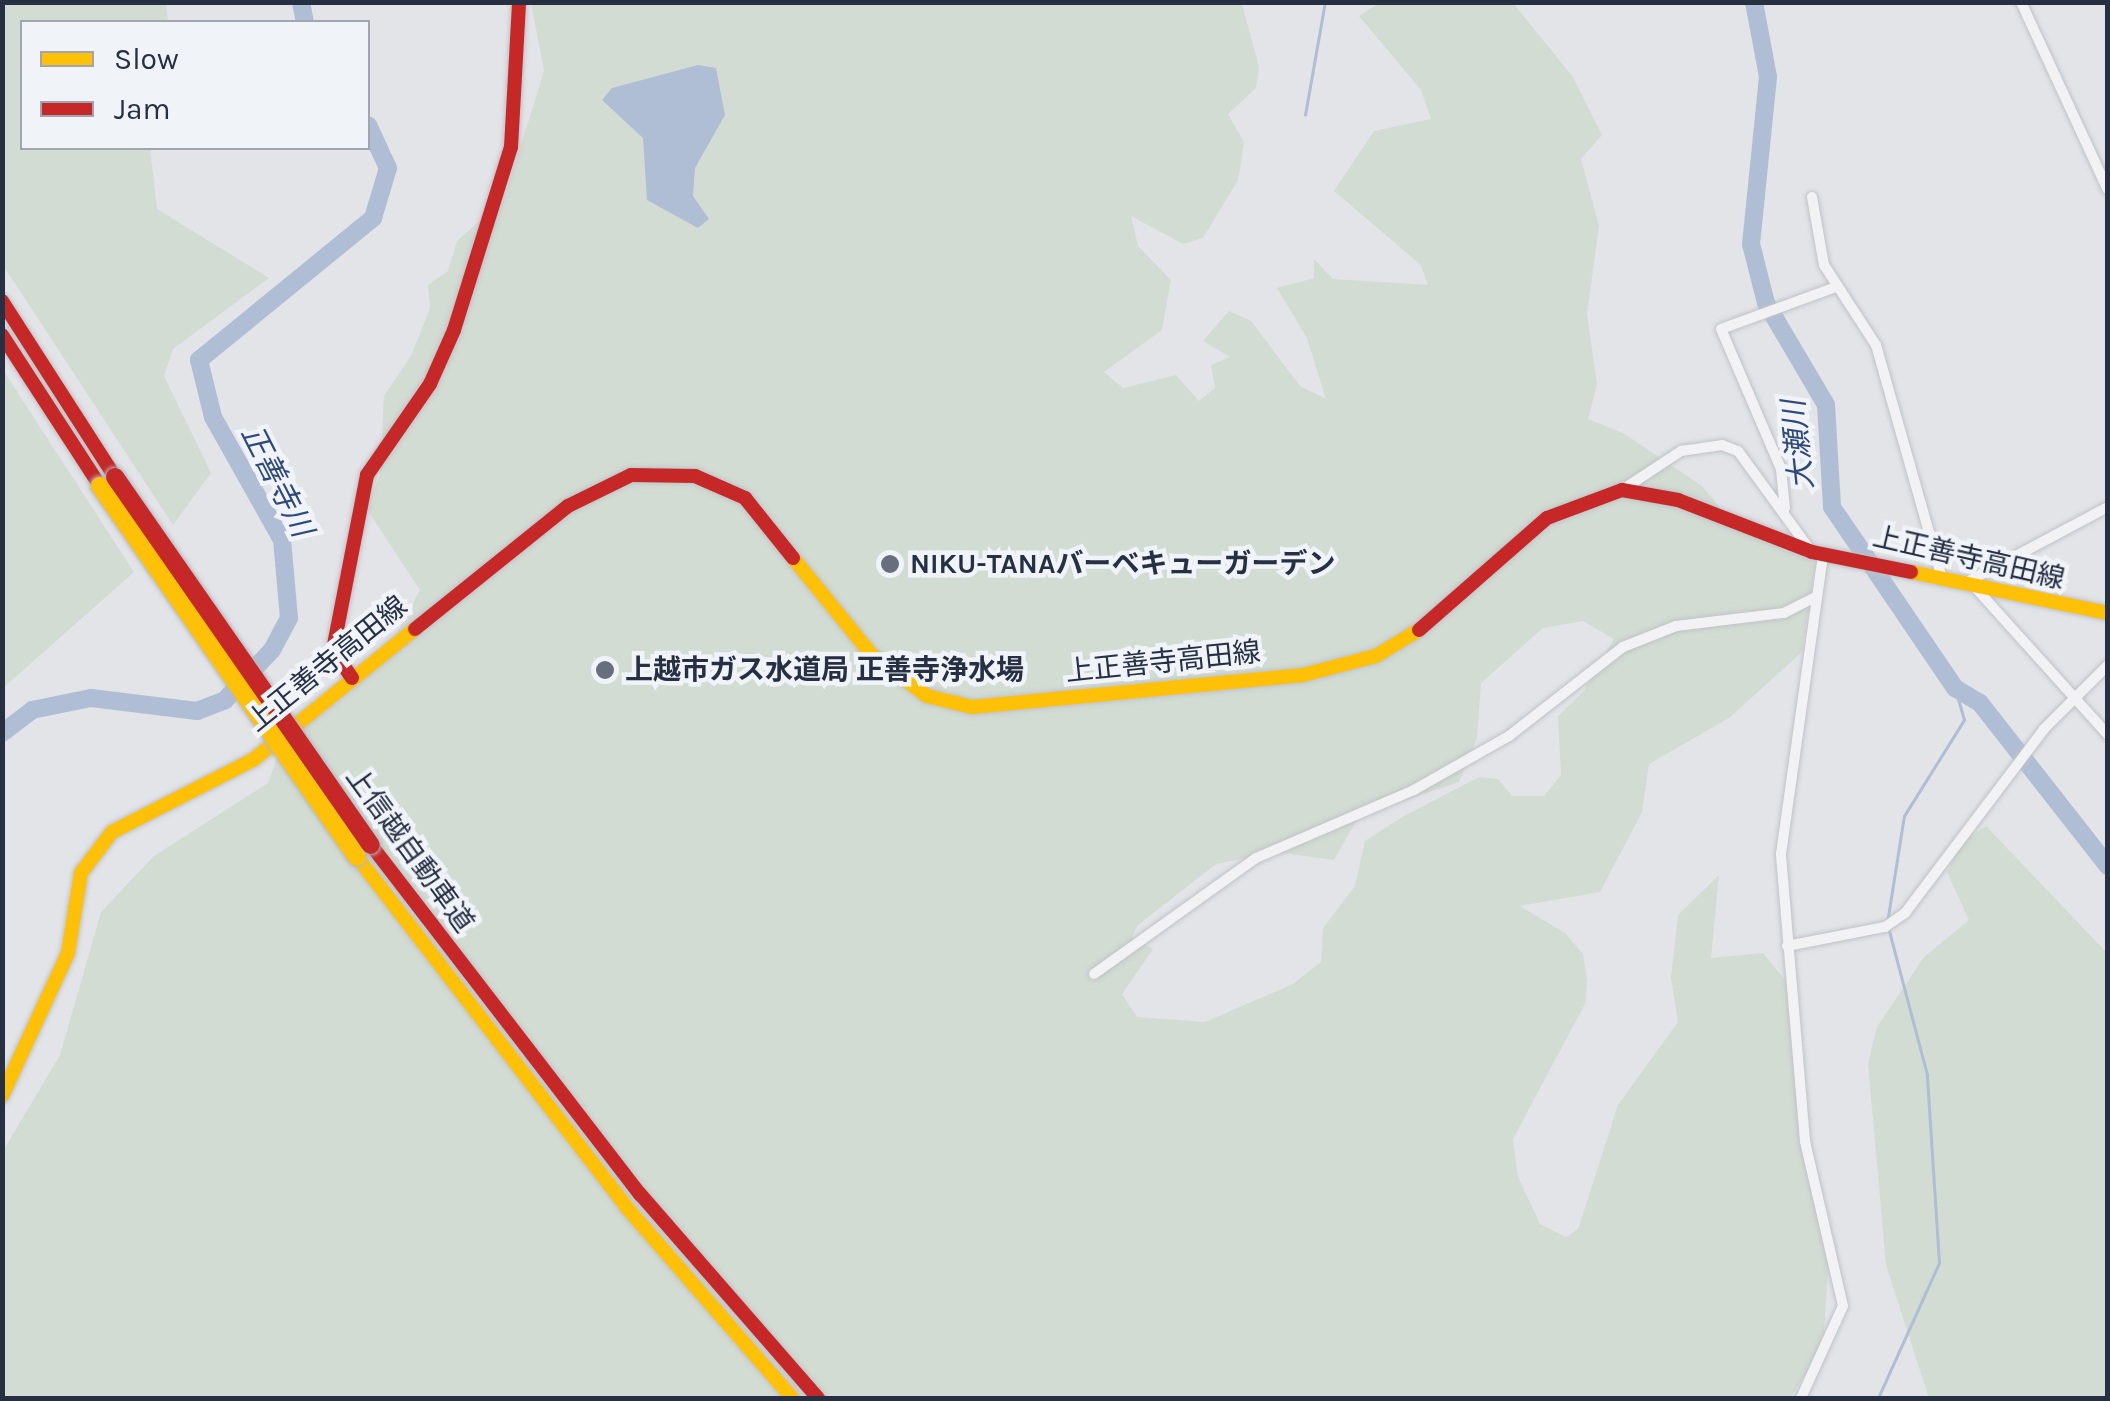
<!DOCTYPE html>
<html>
<head>
<meta charset="utf-8">
<style>
	body { margin:0 }
	#map { position:relative; width:2110px; height:1401px; overflow:hidden; background:#e2e4e8; font-family:Karla,"Noto Sans JP",sans-serif }
	div>[style] { position:absolute }
	[style*='--x'] { left:calc(var(--x)*1px); top:calc(var(--y)*1px); width:calc(var(--w)*1px); rotate:calc(var(--a)*1deg) }
	.green>* { inset:0; background:#d2dcd3 }
	.water>* { inset:0; background:#afbed5 }
	.stream>* { height:2.5px; margin:-1.25px; padding:0 1.25px; transform-origin:1.25px; border-radius:1.25px; background:#afbed5 }
	.river>* { height:18px; margin:-9px; padding:0 9px; transform-origin:9px; border-radius:9px; background:#afbed5 }
	.roads { filter:drop-shadow(0 0 2px #c0c2c6) drop-shadow(0 0 2px #c0c2c6) }
	.street>* { height:10px; margin:-5px; padding:0 5px; transform-origin:5px; border-radius:5px; background:#f2f2f4 }
	.slow>* { height:14px; margin:-7px; padding:0 7px; transform-origin:7px; border-radius:7px; background:#ffc107 }
	.jam>* { height:14px; margin:-7px; padding:0 7px; transform-origin:7px; border-radius:7px; background:#c62828 }
	.bridges { filter:drop-shadow(0 0 2px #b4b7bd) drop-shadow(0 0 2px #b4b7bd) }
	.slow-bridge>* { height:18px; margin:-9px; padding:0 9px; transform-origin:9px; border-radius:9px; background:#ffc107 }
	.jam-bridge>* { height:18px; margin:-9px; padding:0 9px; transform-origin:9px; border-radius:9px; background:#c62828 }
	.dots>* { width:28px; height:28px; translate:-50% -50%; box-sizing:border-box; border:5px solid #f0f3f8; border-radius:50% }
	span { translate:-50% -50%; white-space:nowrap; text-align:center; line-height:1.15; -webkit-text-stroke:9px #f0f3f8; paint-order:stroke }
	.street-label { font-size:28px; color:#272f43 }
	.poi-label { font-size:28px; color:#272f43; font-weight:700 }
	.left { translate:0 -50%; text-align:left }
	.water-label { font-size:30px; color:#2e497a; font-style:italic }
	.frame { position:absolute; inset:0; border:5px solid #272f43; pointer-events:none }
	.legend { position:absolute; left:20px; top:20px; width:350px; height:130px; box-sizing:border-box; background:#f0f3f8; border:2px solid #a0a5b0; margin:0; padding:12px 18px; list-style:none; font-size:30px; color:#272f43 }
	.legend li { display:flex; align-items:center; gap:20px; height:50px }
	.legend b { width:50px; border:2px solid #a0a5b0 }
</style>
</head>
<body>
<div id="map">
	<div class="green">
		<i style="clip-path:polygon(3px 2px,166px 3px,168px 22px,22px 22px,22px 148px,150px 148px,157px 209px,269px 278px,173px 349px,164px 376px,211px 473px,173px 525px,3px 265px)"></i>
		<i style="clip-path:polygon(evenodd,1072px 2px,1242px 4px,1259px 67px,1256px 88px,1228px 114px,1244px 142px,1238px 180px,1203px 238px,1183px 244px,1131px 216px,1138px 246px,1171px 280px,1162px 330px,1104px 372px,1123px 388px,1176px 375px,1199px 401px,1215px 388px,1211px 365px,1230px 357px,1203px 341px,1229px 311px,1251px 321px,1300px 386px,1326px 399px,1307px 338px,1277px 288px,1314px 278px,1314px 259px,1333px 279px,1428px 285px,1421px 265px,1334px 191px,1374px 131px,1431px 119px,1421px 90px,1359px 16px,1379px 3px,1513px 3px,1573px 77px,1602px 135px,1581px 159px,1599px 226px,1587px 314px,1597px 384px,1588px 419px,1623px 433px,1702px 486px,1722px 510px,1815px 564px,1802px 652px,1729px 718px,1649px 764px,1642px 812px,1600px 892px,1520px 906px,1565px 933px,1583px 954px,1587px 980px,1586px 1002px,1513px 1139px,1518px 1177px,1540px 1224px,1566px 1237px,1578px 1229px,1618px 1105px,1678px 1022px,1671px 978px,1678px 915px,1719px 875px,1711px 958px,1763px 953px,1787px 982px,1803px 1157px,1829px 1255px,1823px 1349px,1790px 1398px,3px 1398px,3px 1151px,60px 1055px,101px 912px,154px 856px,268px 783px,282px 745px,392px 642px,420px 590px,366px 508px,380px 475px,384px 396px,411px 356px,430px 308px,428px 285px,448px 271px,457px 241px,504px 200px,544px 71px,531px 3px,1072px 2px,1583px 621px,1614px 639px,1584px 691px,1558px 716px,1561px 775px,1544px 796px,1512px 796px,1498px 779px,1479px 777px,1404px 816px,1365px 841px,1355px 886px,1323px 928px,1321px 962px,1293px 984px,1205px 1022px,1137px 1017px,1122px 994px,1153px 949px,1132px 937px,1138px 925px,1216px 864px,1277px 852px,1334px 860px,1359px 816px,1459px 782px,1477px 738px,1481px 683px,1543px 628px,1583px 621px)"></i>
		<i style="clip-path:polygon(3px 370px,134px 572px,3px 688px,2px 688px)"></i>
		<i style="clip-path:polygon(1986px 826px,2107px 953px,2107px 1398px,1929px 1398px,1886px 1265px,1868px 1064px,1877px 1027px,1924px 957px,1969px 920px,1947px 872px,1962px 843px)"></i>
	</div>
	<div class="water">
		<i style="clip-path:polygon(698px 65px,716px 68px,725px 115px,695px 168px,693px 196px,709px 219px,698px 228px,647px 200px,643px 138px,602px 100px,612px 88px)"></i>
	</div>
	<div class="stream">
		<i style="--x:1305;--y:115;--w:115;--a:-80"></i>
		<i style="--x:1887;--y:923;--w:108;--a:-81"></i>
		<i style="--x:1904;--y:816;--w:113;--a:-58"></i>
		<i style="--x:1964;--y:720;--w:33;--a:-106"></i>
		<i style="--x:1878;--y:1398;--w:148;--a:-65.7"></i>
		<i style="--x:1939;--y:1263;--w:188;--a:-93.7"></i>
		<i style="--x:1927;--y:1075;--w:149;--a:-104.8"></i>
	</div>
	<div class="river">
		<i style="--x:301;--y:2;--w:20;--a:79"></i>
		<i style="--x:1754;--y:2;--w:76;--a:79.4"></i>
		<i style="--x:1768;--y:77;--w:168;--a:95.8"></i>
		<i style="--x:1751;--y:244;--w:61;--a:75.7"></i>
		<i style="--x:1766;--y:303;--w:118;--a:59.5"></i>
		<i style="--x:1826;--y:405;--w:102;--a:86.6"></i>
		<i style="--x:1832;--y:507;--w:219;--a:55.8"></i>
		<i style="--x:1955;--y:688;--w:29;--a:31"></i>
		<i style="--x:1980;--y:703;--w:207;--a:51.9"></i>
		<i style="--x:2;--y:733;--w:38;--a:-37"></i>
		<i style="--x:32;--y:710;--w:60;--a:-11.5"></i>
		<i style="--x:91;--y:698;--w:107;--a:7"></i>
		<i style="--x:197;--y:711;--w:30;--a:-21"></i>
		<i style="--x:225;--y:700;--w:69;--a:-46.8"></i>
		<i style="--x:272;--y:650;--w:36;--a:-62"></i>
		<i style="--x:289;--y:618;--w:78;--a:-95.1"></i>
		<i style="--x:282;--y:540;--w:141;--a:-119.3"></i>
		<i style="--x:213;--y:417;--w:59;--a:-103.8"></i>
		<i style="--x:199;--y:360;--w:225;--a:-39.2"></i>
		<i style="--x:373;--y:218;--w:52;--a:-73.3"></i>
		<i style="--x:388;--y:168;--w:47;--a:-114.9"></i>
	</div>
	<div class="roads">
		<div class="street">
			<i style="--x:2021;--y:2;--w:207;--a:65.2"></i>
			<i style="--x:1812;--y:197;--w:69;--a:80"></i>
			<i style="--x:1824;--y:265;--w:95;--a:57"></i>
			<i style="--x:1876;--y:345;--w:242;--a:74.2"></i>
			<i style="--x:1622;--y:490;--w:71;--a:-33.5"></i>
			<i style="--x:1681;--y:451;--w:41;--a:-8.3"></i>
			<i style="--x:1722;--y:445;--w:17;--a:21"></i>
			<i style="--x:1738;--y:451;--w:124;--a:53.9"></i>
			<i style="--x:1785;--y:508;--w:39;--a:-96"></i>
			<i style="--x:1781;--y:469;--w:152;--a:-113.2"></i>
			<i style="--x:1721;--y:329;--w:122;--a:-20.1"></i>
			<i style="--x:1965;--y:583;--w:162;--a:-28"></i>
			<i style="--x:1973;--y:585;--w:202;--a:48"></i>
			<i style="--x:1787;--y:946;--w:100;--a:-11"></i>
			<i style="--x:1885;--y:927;--w:24;--a:-35"></i>
			<i style="--x:1905;--y:913;--w:231;--a:-52.9"></i>
			<i style="--x:2044;--y:729;--w:91;--a:-45"></i>
			<i style="--x:1094;--y:974;--w:199;--a:-35.6"></i>
			<i style="--x:1256;--y:858;--w:172;--a:-23.3"></i>
			<i style="--x:1414;--y:790;--w:109;--a:-29.6"></i>
			<i style="--x:1509;--y:736;--w:145;--a:-38"></i>
			<i style="--x:1623;--y:647;--w:57;--a:-21.6"></i>
			<i style="--x:1676;--y:626;--w:109;--a:-6.9"></i>
			<i style="--x:1784;--y:613;--w:35;--a:-27"></i>
			<i style="--x:1801;--y:1398;--w:101;--a:-65.5"></i>
			<i style="--x:1843;--y:1306;--w:169;--a:-103"></i>
			<i style="--x:1805;--y:1141;--w:288;--a:-94.8"></i>
			<i style="--x:1781;--y:854;--w:303;--a:-82"></i>
		</div>
		<div class="slow">
			<i style="--x:793;--y:558;--w:124;--a:50.9"></i>
			<i style="--x:871;--y:654;--w:70;--a:36.9"></i>
			<i style="--x:927;--y:696;--w:46;--a:13.7"></i>
			<i style="--x:972;--y:707;--w:333;--a:-5.5"></i>
			<i style="--x:1303;--y:675;--w:75;--a:-14.6"></i>
			<i style="--x:1376;--y:656;--w:50;--a:-31.2"></i>
			<i style="--x:1911;--y:572;--w:201;--a:11.8"></i>
			<i style="--x:357;--y:857;--w:443;--a:52.4"></i>
			<i style="--x:627;--y:1208;--w:252;--a:49"></i>
			<i style="--x:2;--y:1096;--w:157;--a:-65.2"></i>
			<i style="--x:68;--y:953;--w:81;--a:-80.8"></i>
			<i style="--x:81;--y:873;--w:51;--a:-52.9"></i>
			<i style="--x:112;--y:832;--w:158;--a:-27.1"></i>
			<i style="--x:253;--y:760;--w:208;--a:-39"></i>
		</div>
		<div class="jam">
			<i style="--x:2;--y:301;--w:209;--a:57.3"></i>
			<i style="--x:2;--y:335;--w:180;--a:57"></i>
			<i style="--x:415;--y:629;--w:196;--a:-38.8"></i>
			<i style="--x:568;--y:506;--w:70;--a:-26.2"></i>
			<i style="--x:631;--y:475;--w:64;--a:0.9"></i>
			<i style="--x:695;--y:476;--w:55;--a:23.7"></i>
			<i style="--x:745;--y:498;--w:77;--a:51.3"></i>
			<i style="--x:1419;--y:630;--w:170;--a:-41.2"></i>
			<i style="--x:1547;--y:518;--w:80;--a:-20.5"></i>
			<i style="--x:1622;--y:490;--w:57;--a:10.1"></i>
			<i style="--x:1678;--y:500;--w:144;--a:21.2"></i>
			<i style="--x:1812;--y:552;--w:101;--a:11.4"></i>
			<i style="--x:352;--y:678;--w:34;--a:-124"></i>
			<i style="--x:333;--y:650;--w:178;--a:-79"></i>
			<i style="--x:367;--y:475;--w:111;--a:-55.3"></i>
			<i style="--x:430;--y:384;--w:59;--a:-66"></i>
			<i style="--x:454;--y:330;--w:192;--a:-72.7"></i>
			<i style="--x:511;--y:147;--w:145;--a:-86.8"></i>
			<i style="--x:371;--y:845;--w:441;--a:52.4"></i>
			<i style="--x:640;--y:1194;--w:271;--a:48.9"></i>
		</div>
	</div>
	<div class="bridges">
		<div class="slow-bridge">
			<i style="--x:100;--y:486;--w:451;--a:55.3"></i>
		</div>
		<div class="jam-bridge">
			<i style="--x:115;--y:477;--w:448;--a:55.2"></i>
		</div>
	</div>
	<div class="dots">
		<i style="left:890px;top:564px;background:#686e7d"></i>
		<i style="left:605px;top:670px;background:#686e7d"></i>
	</div>
	<div class="street-label">
		<span style="left:1969px;top:558px;rotate:13deg">上正善寺高田線</span>
		<span style="left:1163px;top:662px;rotate:-6deg">上正善寺高田線</span>
		<span style="left:327px;top:664px;rotate:-39deg">上正善寺高田線</span>
		<span style="left:410px;top:850px;rotate:54deg">上信越自動車道</span>
	</div>
	<div class="poi-label">
		<span class="left" style="left:910px;top:564px">NIKU-TANAバーベキューガーデン</span>
		<span class="left" style="left:625px;top:670px">上越市ガス水道局 正善寺浄水場</span>
	</div>
	<div class="water-label">
		<span style="left:1798px;top:445px;rotate:-96deg">大瀬川</span>
		<span style="left:277px;top:481px;rotate:63deg">正善寺川</span>
	</div>
	<div class="frame"></div>
	<ul class="legend">
	<li><b style="height:12px;background:#ffc107"></b>Slow</li>
	<li><b style="height:12px;background:#c62828"></b>Jam</li>
	</ul>
</div>
</body>
</html>
